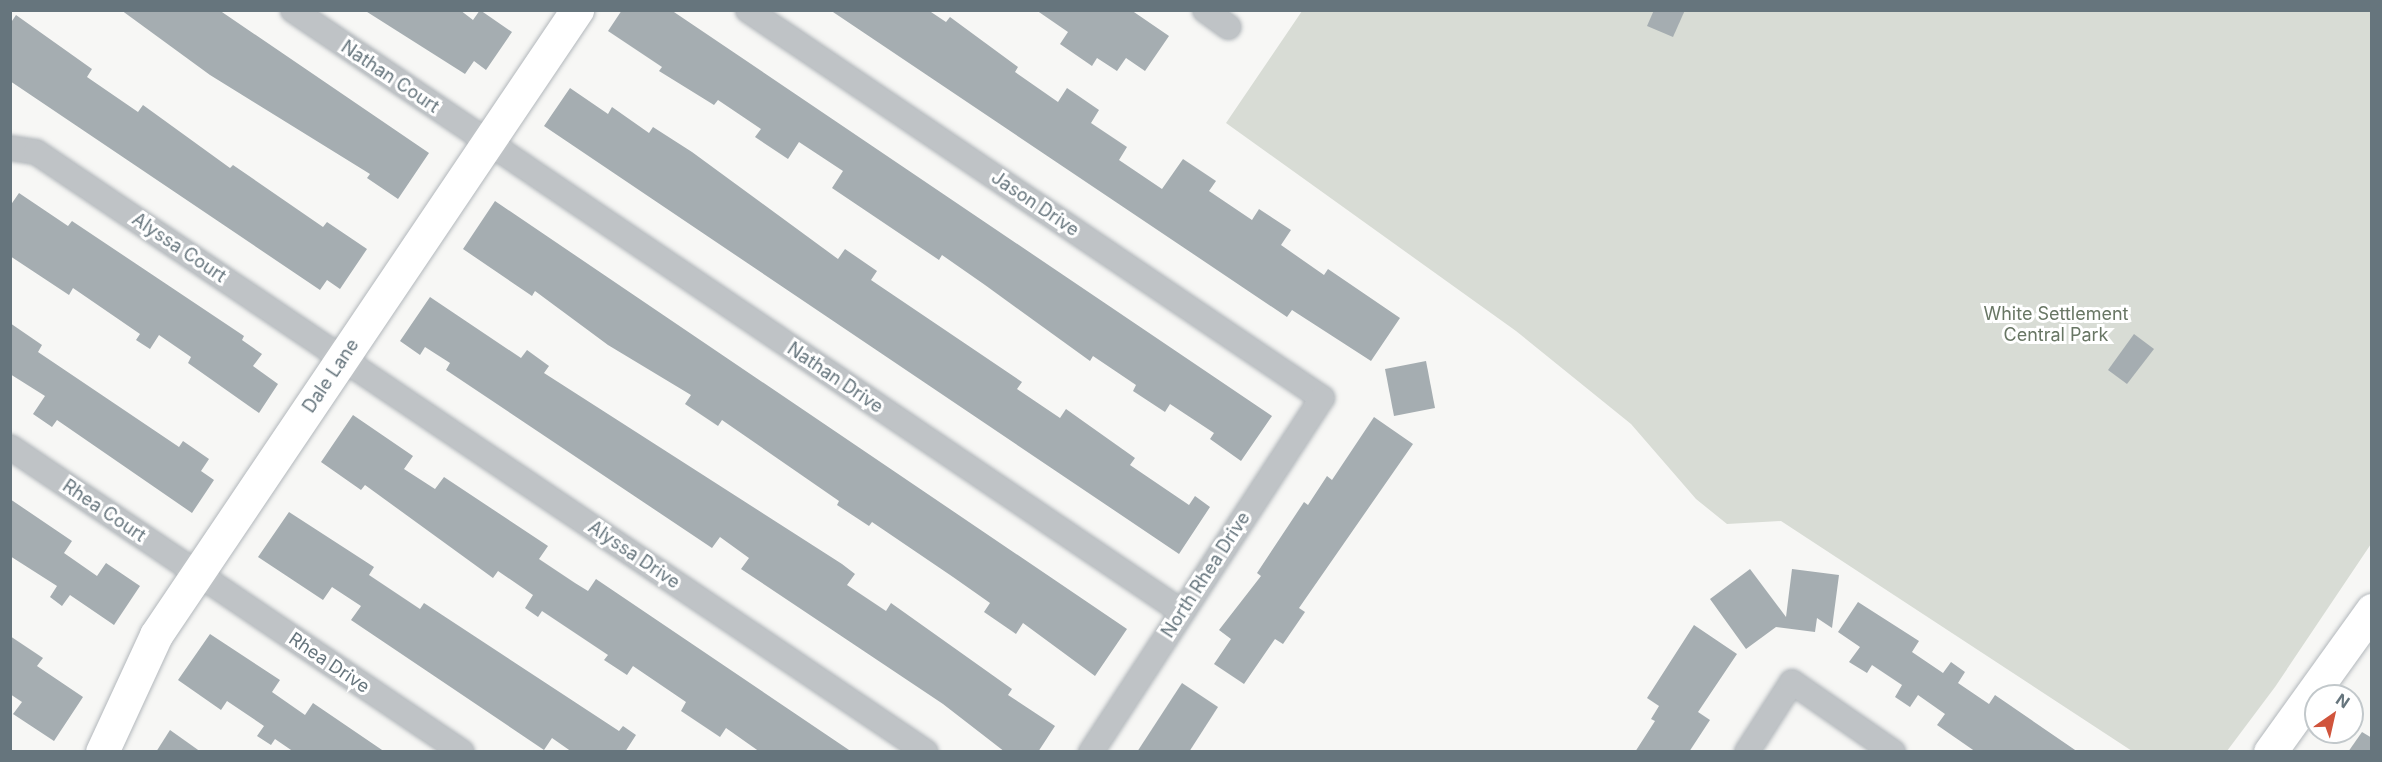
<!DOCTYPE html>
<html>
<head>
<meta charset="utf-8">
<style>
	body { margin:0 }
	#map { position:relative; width:2382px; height:762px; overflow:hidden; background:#f7f7f5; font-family:Inter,sans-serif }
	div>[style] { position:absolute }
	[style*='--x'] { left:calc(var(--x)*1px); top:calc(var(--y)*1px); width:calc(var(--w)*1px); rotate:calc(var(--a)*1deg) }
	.green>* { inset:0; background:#d8dcd5 }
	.building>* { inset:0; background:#a5adb1 }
	.roads { filter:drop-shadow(0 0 2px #b2b7bb) drop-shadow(0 0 2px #b2b7bb) }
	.street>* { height:24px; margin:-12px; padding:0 12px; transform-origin:12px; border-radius:12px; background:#bfc3c6 }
	.secondary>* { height:33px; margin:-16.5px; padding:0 16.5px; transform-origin:16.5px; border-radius:16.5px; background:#fff }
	span { translate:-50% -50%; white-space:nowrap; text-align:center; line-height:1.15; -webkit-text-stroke:6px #fff; paint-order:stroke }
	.street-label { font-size:18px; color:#66757d }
	.park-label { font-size:18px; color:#687664 }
	.frame { position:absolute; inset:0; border:12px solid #66757d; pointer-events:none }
	.north { position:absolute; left:2304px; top:684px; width:60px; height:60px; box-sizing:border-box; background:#fff; border:2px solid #c2c8cb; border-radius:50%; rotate:34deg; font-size:16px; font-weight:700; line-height:24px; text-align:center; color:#66757d }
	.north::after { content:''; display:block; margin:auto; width:21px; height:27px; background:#d0543c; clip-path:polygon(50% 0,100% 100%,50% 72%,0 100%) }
</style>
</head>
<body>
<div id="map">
	<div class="green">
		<i style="clip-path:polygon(1302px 11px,2371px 11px,2371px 544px,2275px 687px,2227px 751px,2132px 751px,1781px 521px,1727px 524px,1696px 499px,1631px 424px,1516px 331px,1226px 123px)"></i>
	</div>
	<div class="building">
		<i style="clip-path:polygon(121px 10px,219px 10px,429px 153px,398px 199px,367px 178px,370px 174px,210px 75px)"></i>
		<i style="clip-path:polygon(364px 10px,460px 10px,473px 20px,480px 10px,512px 32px,486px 70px,474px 61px,465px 74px)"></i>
		<i style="clip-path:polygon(622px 10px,671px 10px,1272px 416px,1241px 461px,1210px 439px,1214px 433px,1170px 404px,1165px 412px,1133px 391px,1136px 385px,1093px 356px,1090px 361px,985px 285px,942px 255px,939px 260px,832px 188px,843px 171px,799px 142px,788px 159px,755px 137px,761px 129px,718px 100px,714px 105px,659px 71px,662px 67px,608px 31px)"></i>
		<i style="clip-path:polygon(830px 10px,928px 10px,946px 22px,950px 17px,1018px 67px,1015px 72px,1058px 102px,1067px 88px,1099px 110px,1091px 123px,1127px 147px,1119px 160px,1162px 189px,1183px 159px,1216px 181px,1209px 191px,1252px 220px,1259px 209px,1291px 230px,1281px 245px,1324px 275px,1328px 269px,1400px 318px,1371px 361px,1292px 310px,1287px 317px)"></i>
		<i style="clip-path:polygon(1036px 10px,1131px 10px,1169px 36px,1145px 71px,1126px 58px,1117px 71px,1097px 58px,1092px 66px,1060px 44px,1068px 32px)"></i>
		<i style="clip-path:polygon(1654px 10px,1685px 10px,1673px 37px,1647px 26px)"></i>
		<i style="clip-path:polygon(16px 15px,92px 69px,87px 77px,138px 112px,143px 105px,230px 168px,233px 165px,323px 227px,327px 222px,367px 249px,340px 289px,327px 280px,320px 290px,10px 81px,10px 24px)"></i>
		<i style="clip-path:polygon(570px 88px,608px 114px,612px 107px,649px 133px,653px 127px,692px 152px,838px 259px,845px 249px,877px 271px,871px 280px,1022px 382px,1017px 389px,1060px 418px,1066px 409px,1080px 419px,1135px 458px,1130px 465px,1189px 505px,1195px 496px,1210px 507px,1179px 554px,544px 126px)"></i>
		<i style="clip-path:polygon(19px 193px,68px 226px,72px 221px,244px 336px,242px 340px,262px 354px,253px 366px,278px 384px,259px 413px,188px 363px,191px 357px,159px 335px,150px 349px,136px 340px,140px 334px,73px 288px,69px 295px,10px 256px,10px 206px)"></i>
		<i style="clip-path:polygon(495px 201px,1127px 629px,1095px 676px,1023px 623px,1016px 634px,984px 612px,990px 603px,953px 577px,872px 522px,869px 526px,837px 505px,839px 501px,722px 420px,718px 426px,685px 404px,691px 395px,608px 345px,535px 291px,532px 296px,463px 249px)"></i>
		<i style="clip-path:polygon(430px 297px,521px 358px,527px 350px,549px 366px,544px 373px,842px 564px,855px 574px,847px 585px,886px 611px,891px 603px,1012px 689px,1008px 695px,1055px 726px,1038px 752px,1005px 752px,943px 704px,741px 569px,749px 558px,720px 537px,712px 548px,446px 370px,450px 363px,425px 347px,420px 355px,400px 341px)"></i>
		<i style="clip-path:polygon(10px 323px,42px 345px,38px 352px,179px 447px,183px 441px,209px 459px,201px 471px,214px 480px,192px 513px,57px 420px,52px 427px,33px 414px,45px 396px,10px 374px)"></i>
		<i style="clip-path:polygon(2134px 334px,2154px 349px,2127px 384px,2108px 370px)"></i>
		<i style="clip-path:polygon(1426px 361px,1435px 408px,1394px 416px,1385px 369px)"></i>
		<i style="clip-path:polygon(353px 415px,413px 456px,404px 469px,435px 489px,444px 477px,548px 546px,539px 559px,575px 583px,588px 591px,596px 579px,852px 752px,760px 752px,726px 728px,720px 737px,681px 711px,686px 702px,633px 666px,627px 675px,604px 660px,608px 655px,542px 611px,538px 617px,525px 608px,533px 595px,498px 571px,493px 578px,365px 485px,361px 490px,321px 462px)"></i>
		<i style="clip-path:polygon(1374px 417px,1413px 444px,1299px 608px,1305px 612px,1283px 644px,1275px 639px,1244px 684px,1214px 664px,1231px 639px,1219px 630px,1261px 576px,1257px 573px,1304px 502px,1308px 505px,1327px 476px,1332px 480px)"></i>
		<i style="clip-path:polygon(10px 499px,72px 541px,64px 553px,97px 576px,106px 563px,140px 586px,114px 625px,70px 595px,62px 606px,50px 597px,57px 586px,10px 556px)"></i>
		<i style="clip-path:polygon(289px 512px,374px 567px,369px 575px,420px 609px,424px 603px,619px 731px,623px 726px,636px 735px,625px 752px,572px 752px,552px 738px,544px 750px,351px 620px,361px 606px,332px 587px,323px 600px,258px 557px)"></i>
		<i style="clip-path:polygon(1750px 569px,1786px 617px,1792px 569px,1839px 575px,1832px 628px,1817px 618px,1815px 632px,1776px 627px,1746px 649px,1710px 599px)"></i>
		<i style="clip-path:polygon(1858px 602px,1919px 641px,1912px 652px,1943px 673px,1951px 662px,1965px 672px,1958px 683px,1989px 704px,1995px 695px,2078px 752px,1976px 752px,1937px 725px,1945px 714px,1918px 695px,1910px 707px,1895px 697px,1902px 685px,1872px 665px,1867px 673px,1849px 662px,1860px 647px,1838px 632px)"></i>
		<i style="clip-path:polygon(1694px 625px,1737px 654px,1698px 712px,1710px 720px,1689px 752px,1635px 752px,1655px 721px,1651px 719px,1659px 706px,1647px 698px)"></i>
		<i style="clip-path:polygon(210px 634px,280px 680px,272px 692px,305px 715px,313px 703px,385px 752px,294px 752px,275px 739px,271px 745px,257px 736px,264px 726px,227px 701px,221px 710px,178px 680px)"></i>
		<i style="clip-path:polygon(10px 636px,43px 658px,37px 666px,83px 697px,54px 741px,13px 714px,22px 702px,10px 694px)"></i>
		<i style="clip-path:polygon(1182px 683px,1218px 707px,1189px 752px,1137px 752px)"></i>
		<i style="clip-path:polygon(170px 730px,201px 752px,156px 752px)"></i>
		<i style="clip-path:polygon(2362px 732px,2372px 738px,2372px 752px,2348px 752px)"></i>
	</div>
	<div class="roads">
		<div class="street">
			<i style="--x:293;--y:10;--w:1074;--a:34.1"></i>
			<i style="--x:748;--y:10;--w:693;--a:34.06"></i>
			<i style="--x:1322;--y:398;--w:423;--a:123.1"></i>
			<i style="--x:1205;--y:10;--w:29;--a:36"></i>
			<i style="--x:10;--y:148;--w:26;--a:9"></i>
			<i style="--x:36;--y:152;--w:1073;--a:33.99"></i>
			<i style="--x:10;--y:447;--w:545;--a:34.01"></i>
			<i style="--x:1747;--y:752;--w:83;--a:-57.3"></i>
			<i style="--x:1792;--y:682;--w:123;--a:34.7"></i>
		</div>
		<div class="secondary">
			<i style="--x:102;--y:752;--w:129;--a:-65.2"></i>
			<i style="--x:156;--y:635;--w:754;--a:-56.04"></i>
			<i style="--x:2270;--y:752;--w:175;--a:-54.3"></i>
		</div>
	</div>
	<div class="street-label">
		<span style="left:390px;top:77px;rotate:34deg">Nathan Court</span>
		<span style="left:1035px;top:204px;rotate:34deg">Jason Drive</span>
		<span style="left:179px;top:248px;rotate:34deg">Alyssa Court</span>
		<span style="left:331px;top:376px;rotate:-56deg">Dale Lane</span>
		<span style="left:835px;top:378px;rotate:34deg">Nathan Drive</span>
		<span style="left:104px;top:511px;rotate:34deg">Rhea Court</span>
		<span style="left:634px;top:555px;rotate:34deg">Alyssa Drive</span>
		<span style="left:1206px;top:575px;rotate:-57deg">North Rhea Drive</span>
		<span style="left:329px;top:663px;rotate:34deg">Rhea Drive</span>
	</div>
	<div class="park-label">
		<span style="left:2056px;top:325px">White Settlement<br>Central Park</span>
	</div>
	<div class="frame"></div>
	<div class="north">N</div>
</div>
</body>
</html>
